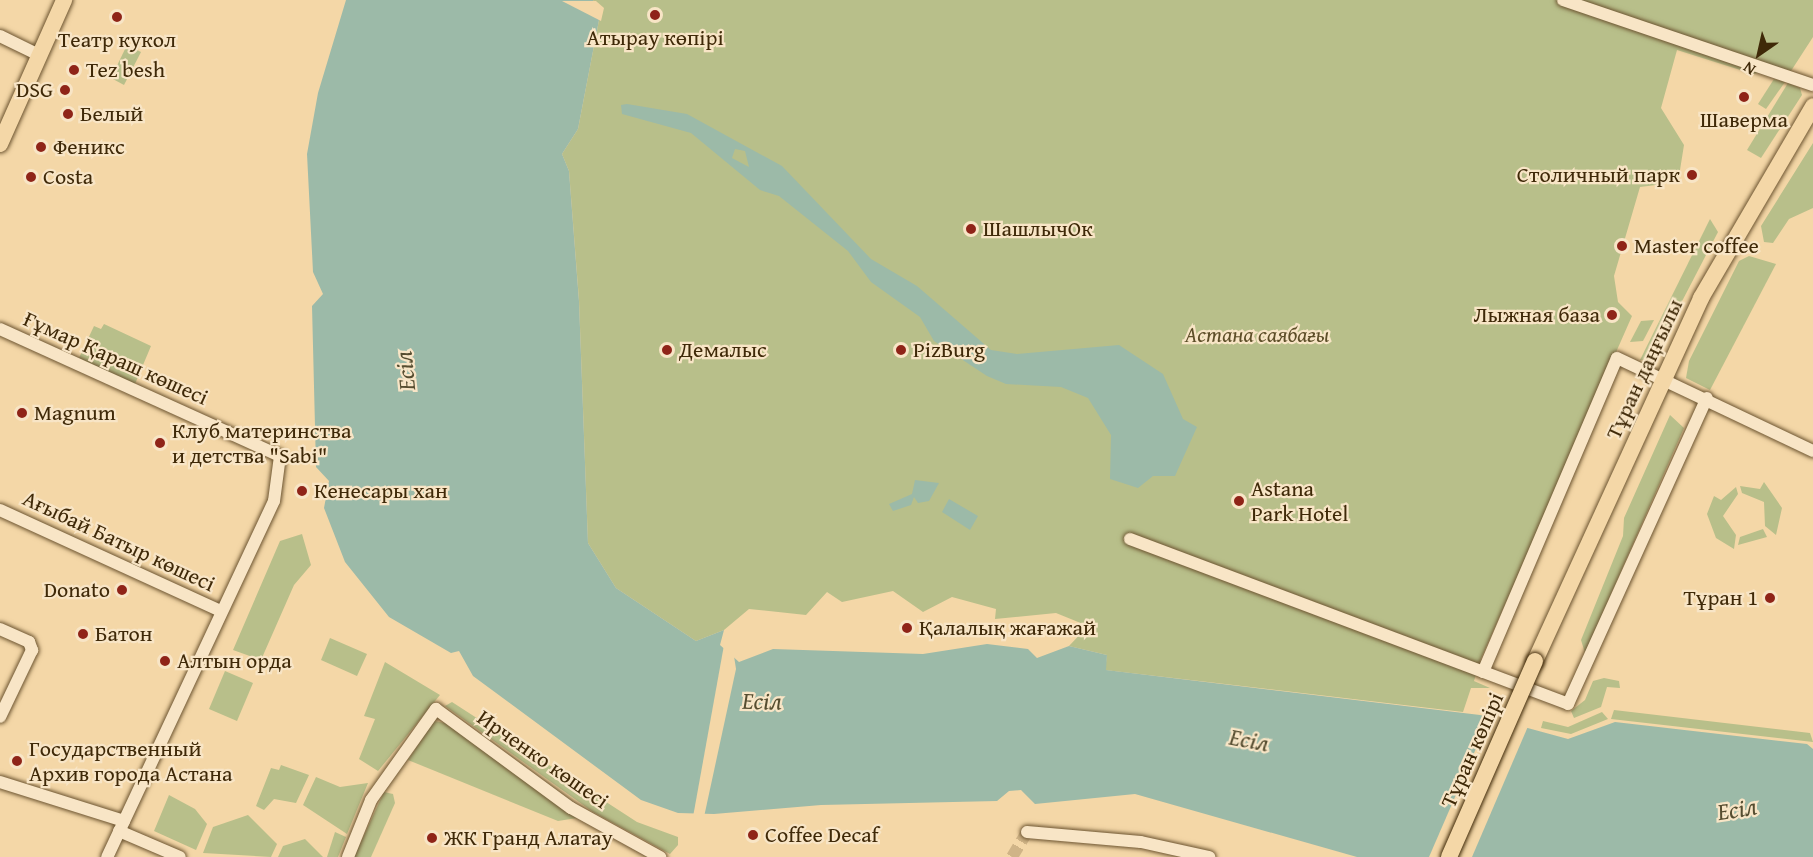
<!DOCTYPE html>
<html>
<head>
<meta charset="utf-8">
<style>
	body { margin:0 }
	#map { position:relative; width:1813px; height:857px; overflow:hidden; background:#f4d7a7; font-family:"Gentium Book Plus",serif }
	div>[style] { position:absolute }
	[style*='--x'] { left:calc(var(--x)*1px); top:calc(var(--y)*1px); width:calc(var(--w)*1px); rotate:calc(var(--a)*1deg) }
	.green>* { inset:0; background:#b8bf8a }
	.water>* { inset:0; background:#9cbaa8 }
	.pier>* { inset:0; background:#f4d7a7 }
	.minor-tunnel>* { height:12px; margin-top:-6px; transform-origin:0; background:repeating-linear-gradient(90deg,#d0b487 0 12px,transparent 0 18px) }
	.roads { filter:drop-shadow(0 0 2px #6c5430) drop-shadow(0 0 2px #6c5430) }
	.minor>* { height:12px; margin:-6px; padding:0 6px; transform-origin:6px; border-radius:6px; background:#f8e5c6 }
	.major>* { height:16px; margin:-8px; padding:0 8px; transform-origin:8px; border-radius:8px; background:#f4d7a7 }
	.bridges { filter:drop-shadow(0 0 2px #3f2908) drop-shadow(0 0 2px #3f2908) }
	.major-bridge>* { height:16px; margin:-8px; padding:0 8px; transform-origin:8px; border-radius:8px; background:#f4d7a7 }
	.dots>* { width:16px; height:16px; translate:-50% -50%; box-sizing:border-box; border:3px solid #f8e5c6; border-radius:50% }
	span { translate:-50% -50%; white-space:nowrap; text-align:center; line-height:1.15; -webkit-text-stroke:4.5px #f8e5c6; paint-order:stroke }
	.poi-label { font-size:22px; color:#3f2908 }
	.left { translate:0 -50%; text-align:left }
	.right { translate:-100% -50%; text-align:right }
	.park-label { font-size:22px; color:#5d4e28; font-style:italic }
	.street-label { font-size:22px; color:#3f2908 }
	.water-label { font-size:24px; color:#564d30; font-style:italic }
	.north { position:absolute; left:1729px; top:24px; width:60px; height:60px; -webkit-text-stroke:4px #f8e5c6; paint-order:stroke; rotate:214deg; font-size:16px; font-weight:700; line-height:24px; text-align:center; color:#3f2908 }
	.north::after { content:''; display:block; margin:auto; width:21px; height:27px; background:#3f2908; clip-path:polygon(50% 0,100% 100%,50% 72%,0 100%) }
</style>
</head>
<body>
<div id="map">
	<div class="green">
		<i style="clip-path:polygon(593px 0,1813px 0,1813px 37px,1791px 71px,1781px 68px,1753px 74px,1677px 50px,1661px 108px,1684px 145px,1680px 170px,1664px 184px,1640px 187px,1614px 276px,1618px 302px,1632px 316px,1480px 661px,1474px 681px,1490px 688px,1471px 688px,1463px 712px,1105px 670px,1107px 655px,1069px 646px,1088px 626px,1056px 613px,995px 619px,996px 609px,952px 597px,923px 612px,893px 591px,842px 602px,827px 592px,806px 615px,749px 609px,724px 630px,696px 641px,616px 588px,588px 543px,579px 300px,569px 171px,562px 154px,578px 129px,599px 20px)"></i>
		<i style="clip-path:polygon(127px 45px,141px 52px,124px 85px,111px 78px)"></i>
		<i style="clip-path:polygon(1774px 79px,1785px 82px,1766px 109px,1758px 104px)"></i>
		<i style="clip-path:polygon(1788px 83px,1800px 88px,1802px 95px,1761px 158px,1747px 150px)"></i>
		<i style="clip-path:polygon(1813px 143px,1813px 208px,1789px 219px,1773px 243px,1764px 242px,1761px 226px)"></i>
		<i style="clip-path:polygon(1710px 219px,1718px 232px,1652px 359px,1640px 360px)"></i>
		<i style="clip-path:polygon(1749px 256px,1776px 264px,1710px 390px,1686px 378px,1689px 361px,1739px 261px)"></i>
		<i style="clip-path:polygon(1654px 320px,1643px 341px,1630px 342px,1641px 321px)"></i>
		<i style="clip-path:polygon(104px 324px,151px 346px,135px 384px,79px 358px,94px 326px,101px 329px)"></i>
		<i style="clip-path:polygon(1670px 415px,1684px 428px,1585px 653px,1581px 640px,1623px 536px,1624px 518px)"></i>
		<i style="clip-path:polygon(1764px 482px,1782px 508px,1776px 535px,1765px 526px,1764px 502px,1742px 493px,1740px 486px,1760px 489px)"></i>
		<i style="clip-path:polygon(1736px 487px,1738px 494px,1723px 516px,1736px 535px,1734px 549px,1716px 538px,1707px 514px,1714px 496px,1721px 500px)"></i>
		<i style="clip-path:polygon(1763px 529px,1767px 537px,1738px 545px,1740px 537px)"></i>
		<i style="clip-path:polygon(302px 534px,311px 565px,294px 585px,261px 660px,233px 650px,280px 541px)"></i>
		<i style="clip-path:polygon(330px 638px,367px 654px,357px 676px,321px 660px)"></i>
		<i style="clip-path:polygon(385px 662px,440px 695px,378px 771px,359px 759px,375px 719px,364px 716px)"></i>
		<i style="clip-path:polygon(225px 671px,253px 683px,237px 721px,209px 709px)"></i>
		<i style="clip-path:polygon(1604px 678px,1619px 681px,1620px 688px,1607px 687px,1601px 707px,1574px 718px,1571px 711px,1585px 700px,1593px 681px)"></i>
		<i style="clip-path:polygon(452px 702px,637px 822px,678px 837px,678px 845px,670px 854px,593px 812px,445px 706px)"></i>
		<i style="clip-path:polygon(1614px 710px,1810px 733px,1813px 742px,1611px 719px)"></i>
		<i style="clip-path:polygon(1602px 712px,1608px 719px,1571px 734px,1541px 728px,1543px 721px,1568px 727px)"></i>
		<i style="clip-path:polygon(434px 721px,445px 723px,577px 818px,558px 821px,408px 760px)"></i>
		<i style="clip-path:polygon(281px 765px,309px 775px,296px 803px,274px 799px,264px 810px,256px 806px,271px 768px,279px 770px)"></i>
		<i style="clip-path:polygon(316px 777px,340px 787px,368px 783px,347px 834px,303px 805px)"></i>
		<i style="clip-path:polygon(384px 792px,393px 794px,395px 803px,371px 857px,354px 857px)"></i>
		<i style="clip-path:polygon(169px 795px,195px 809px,207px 824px,196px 850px,154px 831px)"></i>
		<i style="clip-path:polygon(248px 815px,277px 844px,271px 857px,203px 853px,213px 827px)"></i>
		<i style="clip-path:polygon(335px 832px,346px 837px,338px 857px,327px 857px)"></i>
		<i style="clip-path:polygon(305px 839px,323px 857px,278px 857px,283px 846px)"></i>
	</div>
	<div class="water">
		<i style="clip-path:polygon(346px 0,593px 0,599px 20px,578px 129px,562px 154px,569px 171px,579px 301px,588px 543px,616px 588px,696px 641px,724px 630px,720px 645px,739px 662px,773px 649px,923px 654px,987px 644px,1028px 649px,1037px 658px,1069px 646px,1107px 655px,1106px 670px,1480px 715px,1568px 739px,1615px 722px,1807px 744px,1813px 749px,1813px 857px,1357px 857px,1135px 794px,1035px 804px,1021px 790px,1009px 791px,997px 801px,821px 805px,714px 814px,678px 813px,641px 800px,473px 676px,459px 651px,451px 653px,389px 617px,345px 562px,324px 508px,329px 481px,316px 467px,312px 306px,323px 294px,313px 272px,307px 154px,318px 93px)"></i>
		<i style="clip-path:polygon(evenodd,627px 104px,687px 114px,782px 166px,871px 259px,917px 286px,991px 350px,1017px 354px,1119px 345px,1163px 374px,1183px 419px,1197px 427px,1175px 476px,1153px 476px,1138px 488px,1110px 479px,1111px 435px,1088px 398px,1061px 387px,1006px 384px,987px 376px,934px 341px,920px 317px,871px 282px,848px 251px,779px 196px,760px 190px,691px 133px,622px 114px,621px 105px,627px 104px,735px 149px,745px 151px,749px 167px,732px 158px,735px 149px)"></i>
		<i style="clip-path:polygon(915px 480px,939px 483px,929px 501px,918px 503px,914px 497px,911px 505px,893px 511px,889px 504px,912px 494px)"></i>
		<i style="clip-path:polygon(949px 499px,978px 516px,970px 530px,942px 512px)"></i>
	</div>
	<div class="pier">
		<i style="clip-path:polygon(562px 1px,596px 1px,604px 8px,601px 21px)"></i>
		<i style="clip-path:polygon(724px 645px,734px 656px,736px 669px,704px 817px,693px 817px)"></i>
		<i style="clip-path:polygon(1491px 714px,1529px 724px,1472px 857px,1429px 857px)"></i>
	</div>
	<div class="minor-tunnel">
		<i style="--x:1012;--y:857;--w:29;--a:-59"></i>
	</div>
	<div class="roads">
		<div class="minor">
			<i style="--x:1563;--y:0;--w:264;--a:18.8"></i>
			<i style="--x:0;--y:36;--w:43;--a:26"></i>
			<i style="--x:0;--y:329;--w:307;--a:24.4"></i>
			<i style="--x:280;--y:456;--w:45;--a:97.6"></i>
			<i style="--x:274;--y:501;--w:393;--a:115.1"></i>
			<i style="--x:0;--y:510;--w:243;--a:24.6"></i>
			<i style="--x:1130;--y:539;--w:468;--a:20.6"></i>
			<i style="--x:1568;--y:704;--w:336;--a:-65.6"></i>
			<i style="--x:0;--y:629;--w:32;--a:24"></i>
			<i style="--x:29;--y:642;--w:9;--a:69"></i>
			<i style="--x:32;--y:650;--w:74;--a:115.5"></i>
			<i style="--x:1483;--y:672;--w:341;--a:-66.9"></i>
			<i style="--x:1617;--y:358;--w:217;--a:25.4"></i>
			<i style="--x:0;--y:782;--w:130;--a:17.5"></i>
			<i style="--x:119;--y:831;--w:66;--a:23.1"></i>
			<i style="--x:1027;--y:832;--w:114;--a:5"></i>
			<i style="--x:1141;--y:842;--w:70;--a:12.4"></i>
			<i style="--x:348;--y:857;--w:61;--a:-68"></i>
			<i style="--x:371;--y:800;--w:112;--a:-54.5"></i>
			<i style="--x:436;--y:709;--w:167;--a:36.3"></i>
			<i style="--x:571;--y:808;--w:102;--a:28.8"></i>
		</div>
		<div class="major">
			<i style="--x:0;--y:144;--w:158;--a:-66"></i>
			<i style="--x:1535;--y:661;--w:399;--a:-65.4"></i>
			<i style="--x:1701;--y:298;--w:222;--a:-59.7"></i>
		</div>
	</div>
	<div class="bridges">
		<div class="major-bridge">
			<i style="--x:1449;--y:857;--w:214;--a:-66.3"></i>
		</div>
	</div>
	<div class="dots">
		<i style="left:655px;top:15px;background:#8f2418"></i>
		<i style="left:117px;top:17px;background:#8f2418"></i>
		<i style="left:74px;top:70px;background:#8f2418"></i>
		<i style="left:65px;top:90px;background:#8f2418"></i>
		<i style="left:1744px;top:97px;background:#8f2418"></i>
		<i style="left:68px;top:114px;background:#8f2418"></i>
		<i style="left:41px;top:147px;background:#8f2418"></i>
		<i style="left:1692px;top:175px;background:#8f2418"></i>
		<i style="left:31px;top:177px;background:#8f2418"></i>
		<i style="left:971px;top:229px;background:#8f2418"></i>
		<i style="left:1622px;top:246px;background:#8f2418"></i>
		<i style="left:1612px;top:315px;background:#8f2418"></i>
		<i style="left:667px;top:350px;background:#8f2418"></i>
		<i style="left:901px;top:350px;background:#8f2418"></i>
		<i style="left:22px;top:413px;background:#8f2418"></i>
		<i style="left:160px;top:443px;background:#8f2418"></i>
		<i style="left:302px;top:491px;background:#8f2418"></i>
		<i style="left:1239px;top:501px;background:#8f2418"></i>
		<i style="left:122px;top:590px;background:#8f2418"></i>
		<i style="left:1770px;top:598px;background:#8f2418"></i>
		<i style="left:907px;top:628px;background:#8f2418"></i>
		<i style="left:83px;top:634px;background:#8f2418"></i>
		<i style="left:165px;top:661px;background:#8f2418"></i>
		<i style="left:17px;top:761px;background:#8f2418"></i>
		<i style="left:753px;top:835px;background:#8f2418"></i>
		<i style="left:432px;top:838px;background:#8f2418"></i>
	</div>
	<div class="poi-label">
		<span style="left:655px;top:38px">Атырау көпірі</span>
		<span style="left:117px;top:40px">Театр кукол</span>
		<span class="left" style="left:86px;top:70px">Tez besh</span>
		<span class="right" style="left:53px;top:90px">DSG</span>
		<span class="left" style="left:80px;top:114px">Белый</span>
		<span style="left:1744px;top:120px">Шаверма</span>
		<span class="left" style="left:53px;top:147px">Феникс</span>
		<span class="right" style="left:1680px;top:175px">Столичный парк</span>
		<span class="left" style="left:43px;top:177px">Costa</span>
		<span class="left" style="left:983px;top:229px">ШашлычОк</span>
		<span class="left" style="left:1634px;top:246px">Master coffee</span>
		<span class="right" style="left:1600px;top:315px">Лыжная база</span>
		<span class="left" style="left:679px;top:350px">Демалыс</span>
		<span class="left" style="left:913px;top:350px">PizBurg</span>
		<span class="left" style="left:34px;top:413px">Magnum</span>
		<span class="left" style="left:172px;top:443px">Клуб материнства<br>и детства "Sabi"</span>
		<span class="left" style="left:1251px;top:501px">Astana<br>Park Hotel</span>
		<span class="left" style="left:314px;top:491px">Кенесары хан</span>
		<span class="right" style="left:110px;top:590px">Donato</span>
		<span class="right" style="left:1758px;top:598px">Тұран 1</span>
		<span class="left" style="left:919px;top:628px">Қалалық жағажай</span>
		<span class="left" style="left:95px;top:634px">Батон</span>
		<span class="left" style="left:177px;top:661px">Алтын орда</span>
		<span class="left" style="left:29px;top:761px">Государственный<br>Архив города Астана</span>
		<span class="left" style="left:765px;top:835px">Coffee Decaf</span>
		<span class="left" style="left:444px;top:838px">ЖК Гранд Алатау</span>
	</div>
	<div class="park-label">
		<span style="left:1257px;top:335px">Астана саябағы</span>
	</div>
	<div class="street-label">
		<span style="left:116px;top:358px;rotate:24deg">Ғұмар Қараш көшесі</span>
		<span style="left:1644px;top:369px;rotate:-65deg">Тұран даңғылы</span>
		<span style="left:119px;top:541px;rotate:25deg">Ағыбай Батыр көшесі</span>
		<span style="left:1472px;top:750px;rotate:-66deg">Тұран көпірі</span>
		<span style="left:543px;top:759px;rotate:35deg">Ирченко көшесі</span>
	</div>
	<div class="water-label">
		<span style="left:405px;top:371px;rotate:-96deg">Есіл</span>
		<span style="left:762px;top:701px;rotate:1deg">Есіл</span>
		<span style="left:1249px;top:740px;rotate:11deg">Есіл</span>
		<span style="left:1737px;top:809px;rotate:-9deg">Есіл</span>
	</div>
	<div class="north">N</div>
</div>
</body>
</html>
